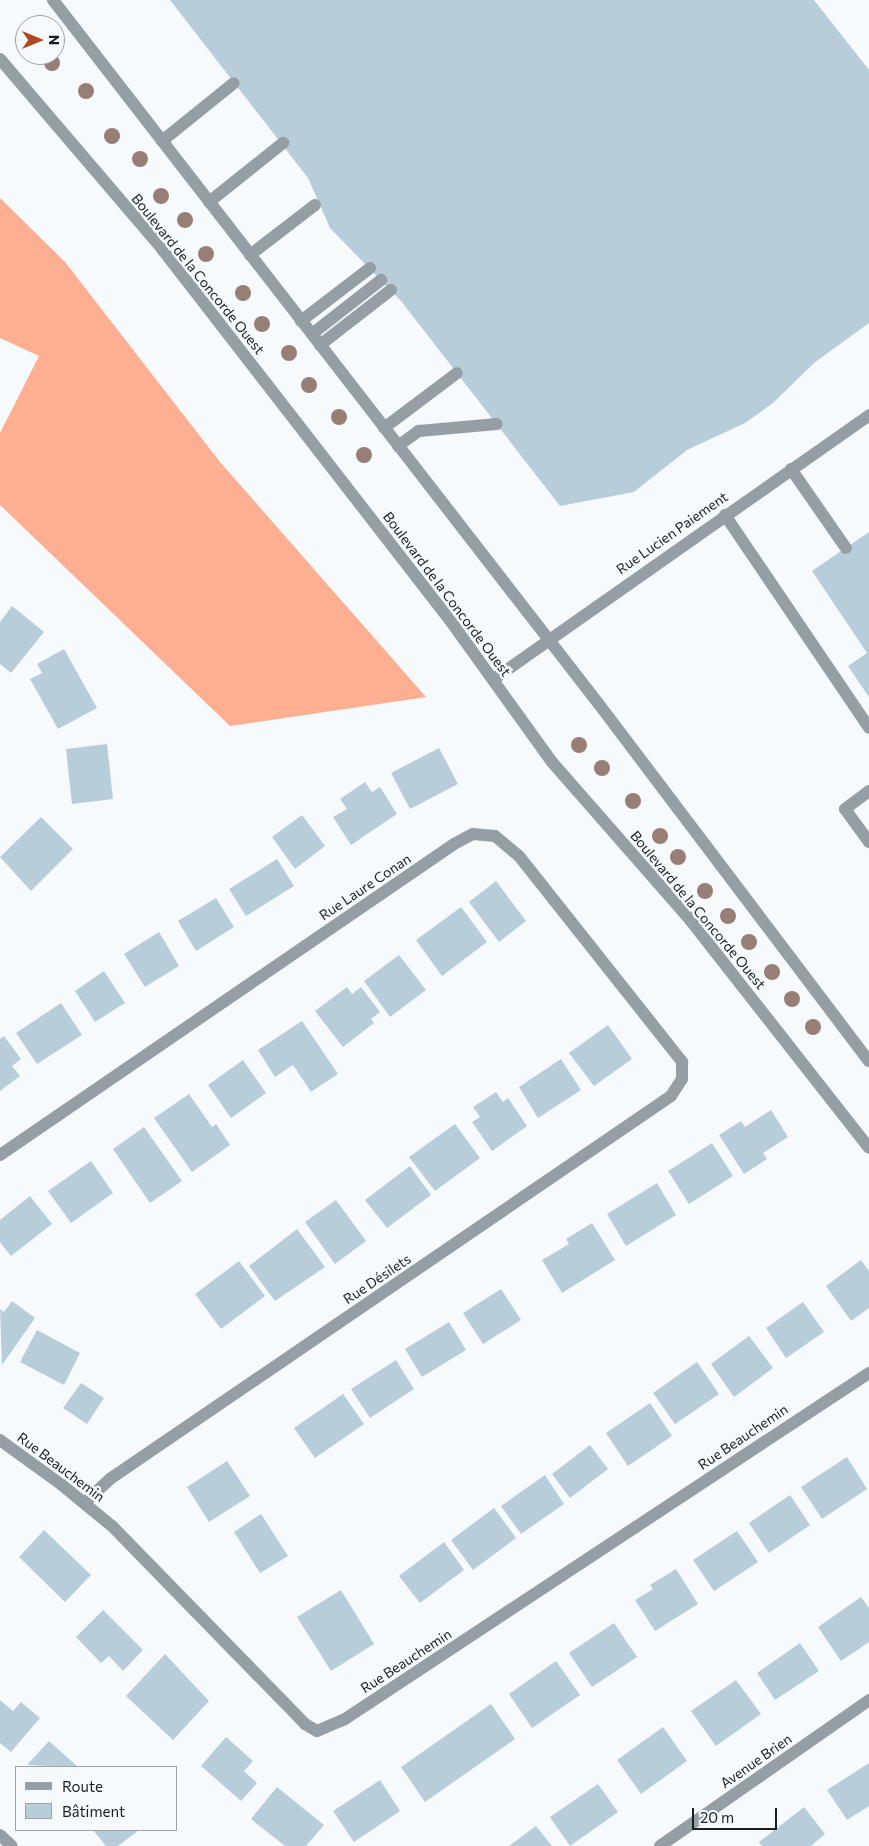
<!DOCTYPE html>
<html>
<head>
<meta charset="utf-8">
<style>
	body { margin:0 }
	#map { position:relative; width:869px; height:1846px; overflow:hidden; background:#f6fafd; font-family:Commissioner,sans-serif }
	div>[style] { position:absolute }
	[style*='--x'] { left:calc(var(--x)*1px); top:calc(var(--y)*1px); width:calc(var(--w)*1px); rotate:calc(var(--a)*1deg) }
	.forest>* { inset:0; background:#ffaf91 }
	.building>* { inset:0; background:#b7cdda }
	.minor>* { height:12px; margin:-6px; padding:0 6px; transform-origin:6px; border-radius:6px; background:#959ea4 }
	.trees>* { width:16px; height:16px; margin:-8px; border-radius:50%; background:#987f75 }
	span { translate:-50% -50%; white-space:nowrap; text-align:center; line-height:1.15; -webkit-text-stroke:5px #f6fafd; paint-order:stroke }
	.street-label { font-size:14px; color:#171f24 }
	.legend { position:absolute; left:15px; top:1766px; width:162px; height:65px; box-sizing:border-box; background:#f6fafd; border:1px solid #9da2a6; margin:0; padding:6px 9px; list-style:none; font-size:15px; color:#171f24 }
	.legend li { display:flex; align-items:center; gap:10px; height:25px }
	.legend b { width:25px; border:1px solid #9da2a6 }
	.north { position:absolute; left:15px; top:15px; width:50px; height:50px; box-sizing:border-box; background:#f6fafd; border:1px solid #9da2a6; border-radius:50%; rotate:90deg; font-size:14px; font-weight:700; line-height:20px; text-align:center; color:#171f24 }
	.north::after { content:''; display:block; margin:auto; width:18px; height:22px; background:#af491e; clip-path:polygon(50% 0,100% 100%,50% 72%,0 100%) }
	.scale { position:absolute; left:692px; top:1808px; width:85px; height:22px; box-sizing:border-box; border:2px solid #171f24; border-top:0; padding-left:6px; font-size:15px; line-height:18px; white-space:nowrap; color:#171f24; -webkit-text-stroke:4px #f6fafd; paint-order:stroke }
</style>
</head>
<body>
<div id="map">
	<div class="forest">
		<i style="clip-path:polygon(0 198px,65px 262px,220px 462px,426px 697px,230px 726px,0 505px,0 433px,39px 356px,0 338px)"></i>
	</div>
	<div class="building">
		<i style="clip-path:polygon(170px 0,814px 0,869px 70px,869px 323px,814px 363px,773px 403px,745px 423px,687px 450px,634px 492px,560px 506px,401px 301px,330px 228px,308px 178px)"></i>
		<i style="clip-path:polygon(869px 532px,869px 697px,848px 666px,867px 653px,812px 571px)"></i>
		<i style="clip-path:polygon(12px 606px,44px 632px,11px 673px,0 664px,0 622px)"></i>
		<i style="clip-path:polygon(64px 649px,97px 708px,58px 729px,30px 679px,42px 673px,37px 664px)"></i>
		<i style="clip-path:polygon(107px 744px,113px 799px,72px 804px,66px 749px)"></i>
		<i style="clip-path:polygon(439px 748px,458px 784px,410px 809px,391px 773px)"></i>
		<i style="clip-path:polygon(365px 782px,372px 792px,380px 787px,397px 814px,351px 845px,333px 817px,347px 809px,340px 799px)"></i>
		<i style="clip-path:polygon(302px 815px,325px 846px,295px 869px,272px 837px)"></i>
		<i style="clip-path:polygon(41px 817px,73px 849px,31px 891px,0 857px)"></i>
		<i style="clip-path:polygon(277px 859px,294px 886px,246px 916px,229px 889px)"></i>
		<i style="clip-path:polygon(496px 881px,526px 921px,499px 942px,469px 902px)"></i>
		<i style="clip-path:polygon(216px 898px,234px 927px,196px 951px,178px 921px)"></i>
		<i style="clip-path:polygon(461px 907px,487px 942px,442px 976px,416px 940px)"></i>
		<i style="clip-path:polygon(159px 932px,179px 966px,145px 987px,124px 954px)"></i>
		<i style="clip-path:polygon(399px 955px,426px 990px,390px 1017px,364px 981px)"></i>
		<i style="clip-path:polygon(104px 971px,125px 1003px,95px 1022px,75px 991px)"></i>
		<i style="clip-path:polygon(347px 987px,352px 994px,361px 987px,380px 1012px,371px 1019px,374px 1023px,343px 1047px,315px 1011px)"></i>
		<i style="clip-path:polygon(61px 1003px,82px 1035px,37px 1064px,16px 1033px)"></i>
		<i style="clip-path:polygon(302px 1021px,338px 1074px,311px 1092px,293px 1065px,275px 1077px,258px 1050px)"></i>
		<i style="clip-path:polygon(608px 1025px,632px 1059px,594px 1086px,569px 1053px)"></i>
		<i style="clip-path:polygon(4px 1036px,21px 1059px,12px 1066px,20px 1076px,0 1091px,0 1039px)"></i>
		<i style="clip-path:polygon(561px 1059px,581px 1090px,538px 1118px,519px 1087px)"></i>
		<i style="clip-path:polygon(243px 1060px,266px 1093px,231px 1118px,208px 1085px)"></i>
		<i style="clip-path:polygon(496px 1092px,503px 1102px,508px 1098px,527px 1126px,492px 1151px,472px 1122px,480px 1117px,473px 1107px)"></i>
		<i style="clip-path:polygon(189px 1094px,212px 1127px,216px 1124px,230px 1145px,192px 1172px,154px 1118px)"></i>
		<i style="clip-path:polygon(771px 1110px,788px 1137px,763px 1153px,767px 1159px,744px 1174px,719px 1135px,741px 1121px,745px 1127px)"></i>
		<i style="clip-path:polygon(455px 1124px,480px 1158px,435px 1191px,409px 1157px)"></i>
		<i style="clip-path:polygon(144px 1127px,182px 1181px,150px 1203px,113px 1149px)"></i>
		<i style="clip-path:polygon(712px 1143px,733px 1176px,689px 1204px,668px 1171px)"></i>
		<i style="clip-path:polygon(91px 1161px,113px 1193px,71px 1223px,48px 1191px)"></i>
		<i style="clip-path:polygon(410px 1166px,431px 1195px,387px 1228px,365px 1200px)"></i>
		<i style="clip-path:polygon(657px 1183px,676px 1215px,626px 1246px,607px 1214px)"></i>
		<i style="clip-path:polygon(30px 1196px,52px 1224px,11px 1256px,0 1242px,0 1220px)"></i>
		<i style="clip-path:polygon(336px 1200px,366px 1241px,335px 1264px,305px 1222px)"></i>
		<i style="clip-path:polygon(592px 1223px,615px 1260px,562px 1293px,542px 1260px,569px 1244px,566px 1239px)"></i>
		<i style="clip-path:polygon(297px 1229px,325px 1267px,275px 1301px,249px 1266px)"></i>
		<i style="clip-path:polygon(861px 1260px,869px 1271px,869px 1308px,851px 1321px,826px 1286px)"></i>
		<i style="clip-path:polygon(239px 1261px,265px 1296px,221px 1329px,195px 1294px)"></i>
		<i style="clip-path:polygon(501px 1289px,521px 1320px,483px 1344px,463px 1313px)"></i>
		<i style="clip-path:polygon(12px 1301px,35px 1318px,2px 1365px,0 1309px,4px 1312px)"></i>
		<i style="clip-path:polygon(803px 1302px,824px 1332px,786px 1358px,766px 1328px)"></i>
		<i style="clip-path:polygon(449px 1322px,466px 1350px,422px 1377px,405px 1349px)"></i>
		<i style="clip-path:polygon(37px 1330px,80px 1353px,64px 1385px,20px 1362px)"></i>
		<i style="clip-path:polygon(749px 1336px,773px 1368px,734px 1397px,711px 1364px)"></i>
		<i style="clip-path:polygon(396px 1360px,414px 1389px,370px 1418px,351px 1389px)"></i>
		<i style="clip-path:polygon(697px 1362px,719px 1394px,675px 1424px,653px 1393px)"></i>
		<i style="clip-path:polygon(81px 1383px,104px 1398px,87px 1424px,63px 1408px)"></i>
		<i style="clip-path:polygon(343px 1394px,364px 1424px,315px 1458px,294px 1428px)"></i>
		<i style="clip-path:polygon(650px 1403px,672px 1436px,628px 1466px,606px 1433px)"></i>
		<i style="clip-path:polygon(590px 1445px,608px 1469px,570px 1498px,552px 1474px)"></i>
		<i style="clip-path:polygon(847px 1457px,867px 1489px,822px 1519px,801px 1487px)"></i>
		<i style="clip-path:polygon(227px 1461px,250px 1496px,209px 1522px,187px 1487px)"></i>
		<i style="clip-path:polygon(545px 1475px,564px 1504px,521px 1534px,501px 1506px)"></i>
		<i style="clip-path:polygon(790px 1495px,810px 1525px,769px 1553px,749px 1523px)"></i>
		<i style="clip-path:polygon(494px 1508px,516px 1538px,473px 1570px,451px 1540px)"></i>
		<i style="clip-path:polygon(261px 1514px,288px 1556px,260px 1573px,234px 1532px)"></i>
		<i style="clip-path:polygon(44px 1530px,91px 1575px,65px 1602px,19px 1557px)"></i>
		<i style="clip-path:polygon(737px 1531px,758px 1562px,714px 1591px,693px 1560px)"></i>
		<i style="clip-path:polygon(444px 1542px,464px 1570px,420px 1603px,399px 1576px)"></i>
		<i style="clip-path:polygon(676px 1569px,698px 1604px,655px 1631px,635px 1600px,653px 1589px,650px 1585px)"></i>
		<i style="clip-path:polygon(341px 1590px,374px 1644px,331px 1671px,297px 1617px)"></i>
		<i style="clip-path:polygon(861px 1597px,869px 1608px,869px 1642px,841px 1661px,818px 1627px)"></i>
		<i style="clip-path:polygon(103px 1610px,143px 1650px,123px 1671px,109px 1656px,101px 1663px,76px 1637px)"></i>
		<i style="clip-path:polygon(614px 1623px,637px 1657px,592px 1687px,569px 1653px)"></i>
		<i style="clip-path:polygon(800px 1643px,819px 1671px,775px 1700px,757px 1673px)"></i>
		<i style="clip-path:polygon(165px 1654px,209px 1701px,173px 1740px,126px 1696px)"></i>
		<i style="clip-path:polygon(556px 1661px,580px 1695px,532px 1728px,509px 1694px)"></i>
		<i style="clip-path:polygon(736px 1680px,761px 1714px,716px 1746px,691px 1711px)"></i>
		<i style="clip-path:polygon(0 1700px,13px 1711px,21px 1702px,40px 1718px,11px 1752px,0 1743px)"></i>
		<i style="clip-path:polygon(491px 1704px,515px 1739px,425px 1802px,401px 1767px)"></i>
		<i style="clip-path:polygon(663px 1727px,687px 1761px,641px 1794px,617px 1760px)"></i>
		<i style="clip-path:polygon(226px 1737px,253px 1761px,244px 1771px,257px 1783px,241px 1801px,201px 1766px)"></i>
		<i style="clip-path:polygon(49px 1741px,78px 1767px,27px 1765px)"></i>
		<i style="clip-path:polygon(869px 1763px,869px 1806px,847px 1820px,827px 1790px)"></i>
		<i style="clip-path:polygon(380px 1780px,400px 1811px,354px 1842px,333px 1811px)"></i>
		<i style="clip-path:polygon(598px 1784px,618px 1812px,570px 1846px,550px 1817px)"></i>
		<i style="clip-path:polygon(277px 1787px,324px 1825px,306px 1846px,285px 1846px,251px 1819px)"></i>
		<i style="clip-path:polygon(804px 1807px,825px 1834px,811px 1846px,762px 1846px,759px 1842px)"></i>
		<i style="clip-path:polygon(536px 1826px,552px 1846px,509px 1846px)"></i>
		<i style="clip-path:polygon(93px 1830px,139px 1830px,118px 1846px,106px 1846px)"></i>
	</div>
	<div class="minor">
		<i style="--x:53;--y:0;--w:890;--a:52.22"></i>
		<i style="--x:598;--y:703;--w:449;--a:52.9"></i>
		<i style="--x:0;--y:59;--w:250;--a:49.5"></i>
		<i style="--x:162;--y:249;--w:473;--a:52.2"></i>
		<i style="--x:452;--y:623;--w:171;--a:54.3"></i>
		<i style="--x:552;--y:762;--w:211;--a:48.8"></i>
		<i style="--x:691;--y:921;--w:288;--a:51.9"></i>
		<i style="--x:162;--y:141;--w:92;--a:-38.9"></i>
		<i style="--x:209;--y:202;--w:95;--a:-38.6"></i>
		<i style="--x:250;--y:255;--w:82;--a:-37.6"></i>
		<i style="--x:301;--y:321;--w:87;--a:-37.5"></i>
		<i style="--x:312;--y:334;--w:88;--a:-38"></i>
		<i style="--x:320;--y:345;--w:90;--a:-37.8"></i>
		<i style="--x:384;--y:428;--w:91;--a:-37"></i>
		<i style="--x:398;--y:446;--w:26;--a:-36"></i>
		<i style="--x:419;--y:431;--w:78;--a:-5.1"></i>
		<i style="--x:791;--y:469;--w:96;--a:55.2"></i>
		<i style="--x:725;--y:515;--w:257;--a:55.9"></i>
		<i style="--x:494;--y:679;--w:459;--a:-35.1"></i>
		<i style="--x:869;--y:791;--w:30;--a:143"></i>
		<i style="--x:845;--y:809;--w:41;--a:54"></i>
		<i style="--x:0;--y:1155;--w:550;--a:-34.41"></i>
		<i style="--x:454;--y:844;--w:21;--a:-28"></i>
		<i style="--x:473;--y:834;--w:22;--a:5"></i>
		<i style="--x:495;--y:836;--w:31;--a:40"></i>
		<i style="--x:519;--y:856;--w:263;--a:51.6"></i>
		<i style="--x:682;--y:1062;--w:17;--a:90"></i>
		<i style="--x:682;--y:1079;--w:20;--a:123"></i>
		<i style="--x:671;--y:1096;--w:679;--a:145.68"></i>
		<i style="--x:110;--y:1479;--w:34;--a:137"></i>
		<i style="--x:0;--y:1440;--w:77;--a:36"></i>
		<i style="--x:62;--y:1485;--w:66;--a:39.5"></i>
		<i style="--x:113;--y:1527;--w:275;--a:45.7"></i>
		<i style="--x:305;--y:1724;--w:14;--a:30"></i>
		<i style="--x:317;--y:1731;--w:30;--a:-23"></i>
		<i style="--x:345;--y:1719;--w:628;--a:-33.44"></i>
		<i style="--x:0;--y:1835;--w:16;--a:43"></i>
		<i style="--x:660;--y:1846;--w:255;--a:-34.9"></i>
	</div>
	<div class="trees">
		<i style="left:52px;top:63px"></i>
		<i style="left:86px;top:91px"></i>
		<i style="left:112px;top:136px"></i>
		<i style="left:140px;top:159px"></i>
		<i style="left:161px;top:196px"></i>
		<i style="left:185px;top:220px"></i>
		<i style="left:206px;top:254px"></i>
		<i style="left:243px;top:293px"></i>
		<i style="left:262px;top:324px"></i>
		<i style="left:289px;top:353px"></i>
		<i style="left:309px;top:385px"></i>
		<i style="left:339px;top:417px"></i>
		<i style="left:364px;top:455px"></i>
		<i style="left:579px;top:745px"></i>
		<i style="left:602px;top:768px"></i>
		<i style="left:633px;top:801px"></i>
		<i style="left:660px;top:836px"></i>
		<i style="left:678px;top:857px"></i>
		<i style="left:705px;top:891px"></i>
		<i style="left:728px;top:916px"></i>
		<i style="left:749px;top:942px"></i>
		<i style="left:772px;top:972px"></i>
		<i style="left:792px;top:999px"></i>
		<i style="left:813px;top:1027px"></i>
	</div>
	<div class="street-label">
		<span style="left:198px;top:274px;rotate:51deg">Boulevard de la Concorde Ouest</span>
		<span style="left:672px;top:533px;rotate:-35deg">Rue Lucien Paiement</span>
		<span style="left:447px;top:594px;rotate:53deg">Boulevard de la Concorde Ouest</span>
		<span style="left:365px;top:887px;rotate:-34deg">Rue Laure Conan</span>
		<span style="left:698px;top:910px;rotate:50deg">Boulevard de la Concorde Ouest</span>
		<span style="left:377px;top:1279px;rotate:-34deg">Rue Désilets</span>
		<span style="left:743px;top:1437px;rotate:-34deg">Rue Beauchemin</span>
		<span style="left:61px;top:1467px;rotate:37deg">Rue Beauchemin</span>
		<span style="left:406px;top:1661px;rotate:-33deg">Rue Beauchemin</span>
		<span style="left:756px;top:1761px;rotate:-35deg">Avenue Brien</span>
	</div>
	<ul class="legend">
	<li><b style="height:6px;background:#959ea4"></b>Route</li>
	<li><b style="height:14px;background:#b7cdda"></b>Bâtiment</li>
	</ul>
	<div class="north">N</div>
	<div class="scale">20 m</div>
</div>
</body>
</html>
